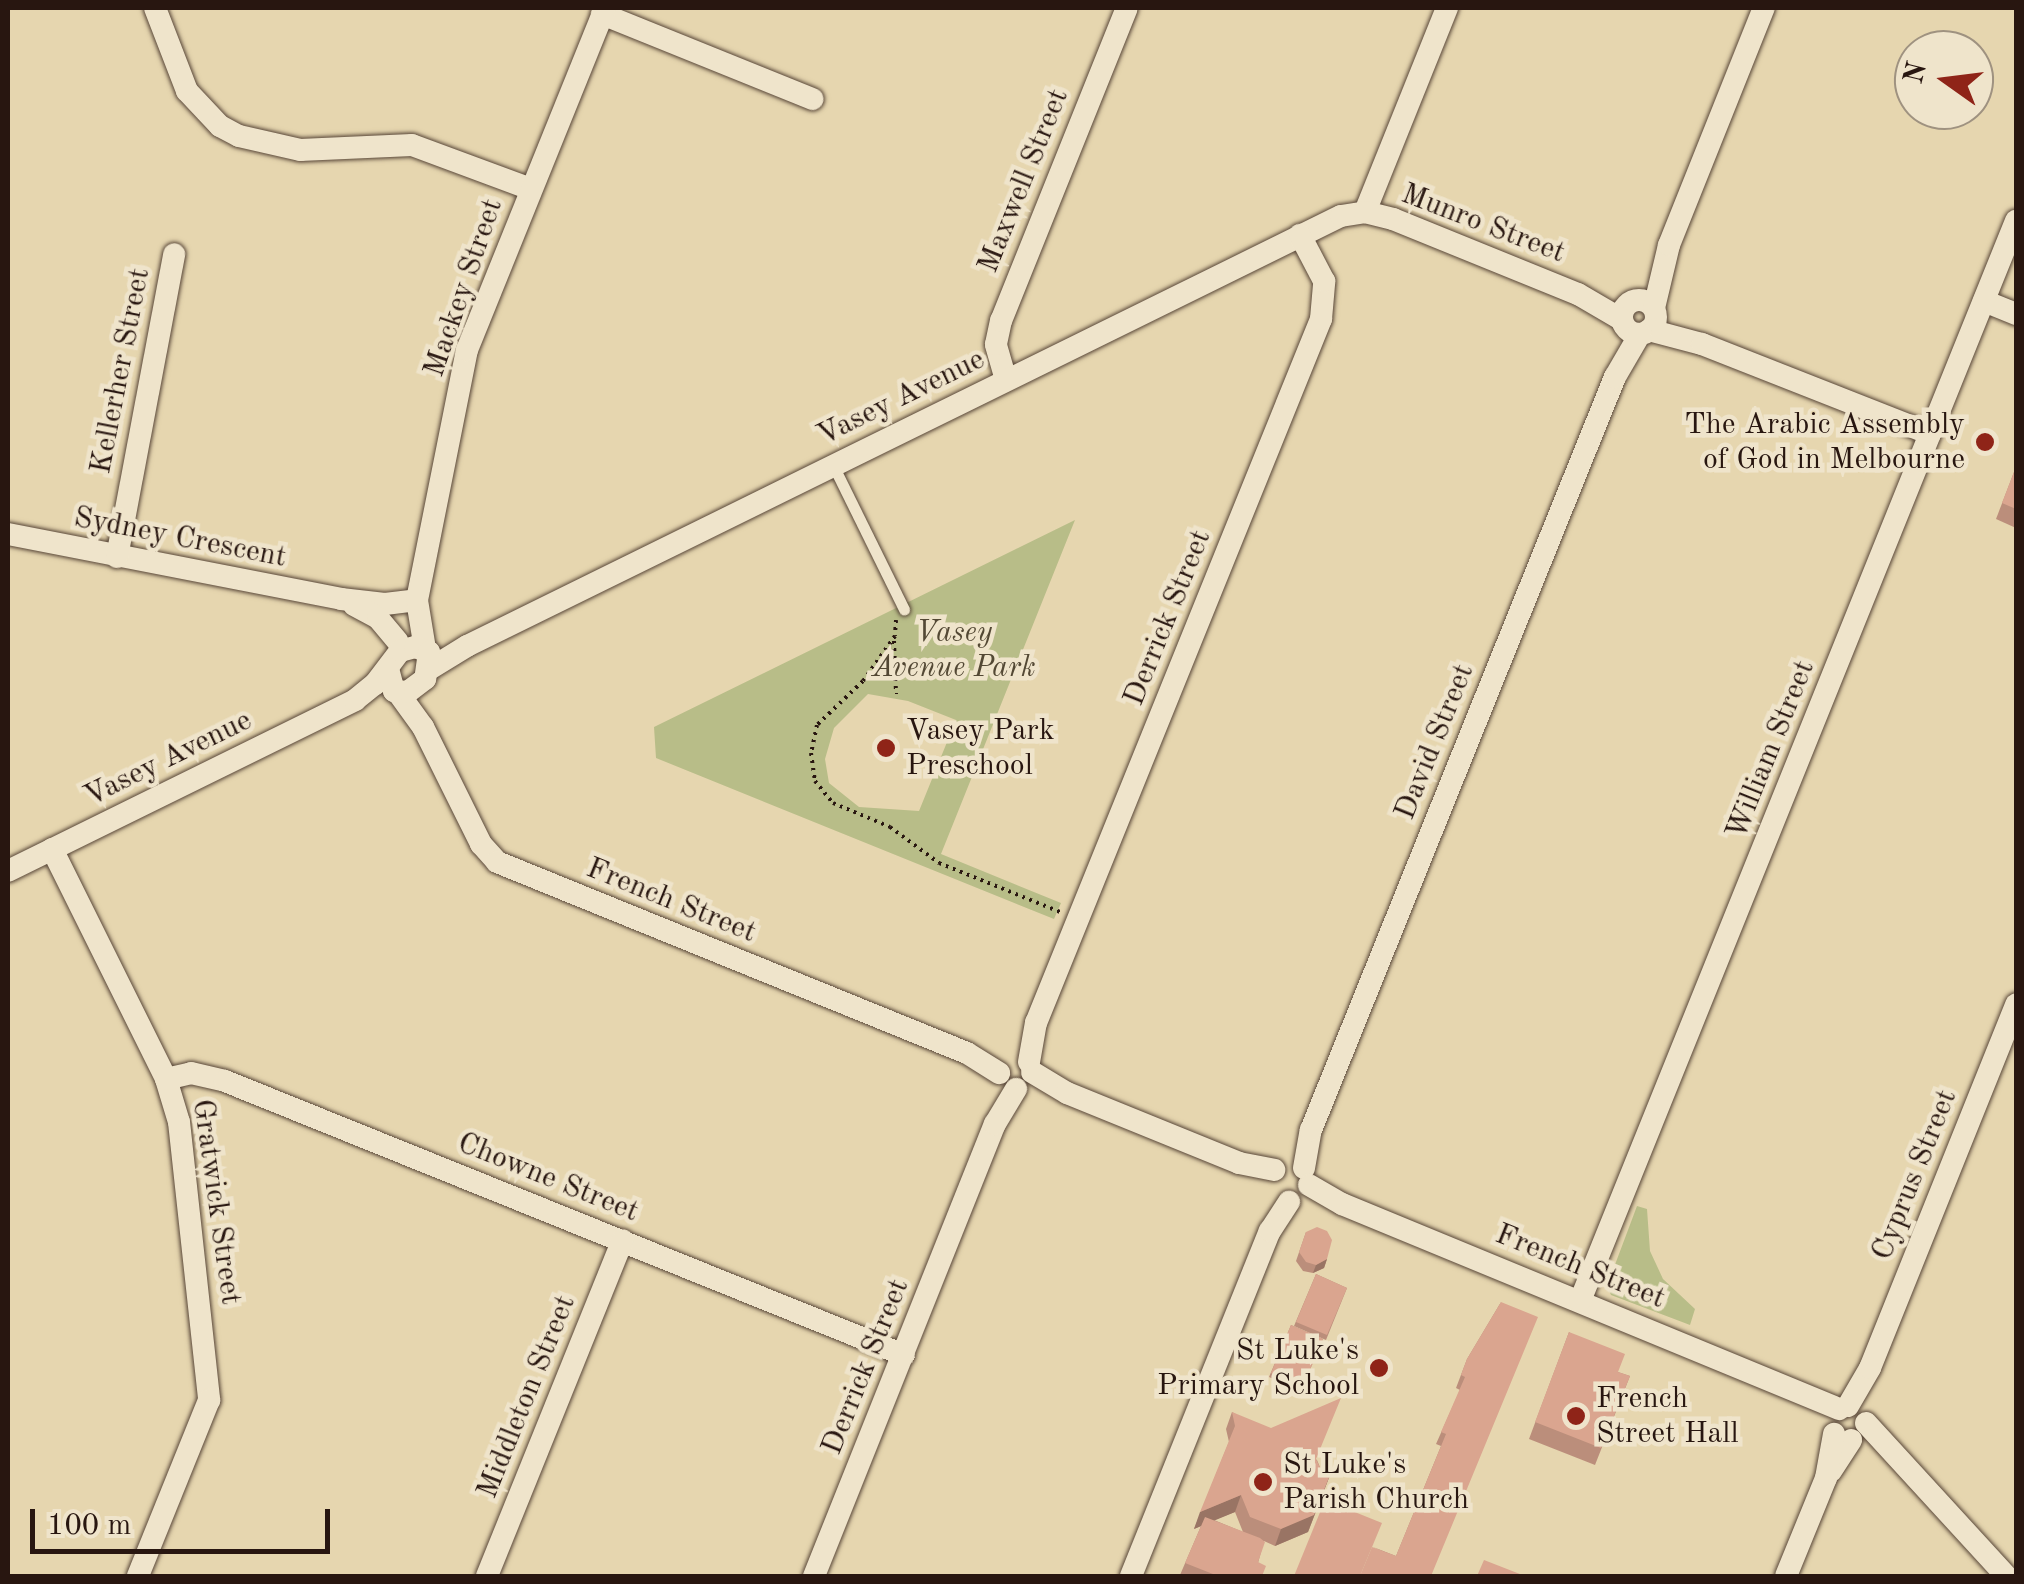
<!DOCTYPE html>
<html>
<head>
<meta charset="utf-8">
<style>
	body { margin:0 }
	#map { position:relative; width:2024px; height:1584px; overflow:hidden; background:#e6d6af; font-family:"Old Standard TT",serif }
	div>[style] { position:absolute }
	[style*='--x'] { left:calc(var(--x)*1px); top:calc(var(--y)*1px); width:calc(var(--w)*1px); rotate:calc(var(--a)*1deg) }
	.green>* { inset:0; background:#b8bd88 }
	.path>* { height:4px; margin-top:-2px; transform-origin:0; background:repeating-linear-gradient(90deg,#281610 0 2.5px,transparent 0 7.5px) }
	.roads { filter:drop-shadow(0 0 2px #584638) drop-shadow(0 0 2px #584638) }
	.lane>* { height:11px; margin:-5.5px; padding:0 5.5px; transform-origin:5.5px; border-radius:5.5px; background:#efe4cb }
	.street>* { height:22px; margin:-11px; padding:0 11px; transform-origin:11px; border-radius:11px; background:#efe4cb }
	.street>.ring { margin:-11px; padding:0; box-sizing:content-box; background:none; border:22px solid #efe4cb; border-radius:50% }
	.wall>* { inset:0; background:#bb8e7b }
	.shaded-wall>* { inset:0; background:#997464 }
	.building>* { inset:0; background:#daa58f }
	.dots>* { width:28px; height:28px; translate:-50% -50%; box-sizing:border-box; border:5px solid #efe4cb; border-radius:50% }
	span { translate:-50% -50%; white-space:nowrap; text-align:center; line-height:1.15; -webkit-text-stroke:9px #efe4cb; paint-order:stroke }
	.street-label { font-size:30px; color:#281610 }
	.poi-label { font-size:30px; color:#281610 }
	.right { translate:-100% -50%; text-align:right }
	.left { translate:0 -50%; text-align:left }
	.park-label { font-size:30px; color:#534834; font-style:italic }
	.frame { position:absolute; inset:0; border:10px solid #281610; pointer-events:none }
	.north { position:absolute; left:1894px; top:30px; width:100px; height:100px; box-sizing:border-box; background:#efe4cb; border:2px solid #9f9280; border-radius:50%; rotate:284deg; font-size:28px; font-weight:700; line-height:40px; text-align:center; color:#281610 }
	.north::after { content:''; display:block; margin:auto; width:35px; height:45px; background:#8f2418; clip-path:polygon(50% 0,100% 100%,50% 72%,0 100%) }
	.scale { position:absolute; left:30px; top:1509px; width:300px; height:45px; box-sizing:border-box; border:5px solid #281610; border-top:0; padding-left:12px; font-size:30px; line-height:35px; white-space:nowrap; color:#281610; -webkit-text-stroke:8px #efe4cb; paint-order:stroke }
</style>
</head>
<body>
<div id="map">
	<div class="green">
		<i style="clip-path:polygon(evenodd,1075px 520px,941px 854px,1061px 903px,1054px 919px,656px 758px,654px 727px,1075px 520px,868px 694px,908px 701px,956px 720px,919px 811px,859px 807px,829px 783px,825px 759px,834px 728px,868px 694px)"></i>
		<i style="clip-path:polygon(1637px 1206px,1647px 1209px,1650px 1251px,1663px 1279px,1695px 1309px,1690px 1325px,1611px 1295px,1607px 1286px)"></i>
	</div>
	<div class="path">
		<i style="--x:896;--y:620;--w:16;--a:94"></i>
		<i style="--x:895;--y:636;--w:55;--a:125.4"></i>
		<i style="--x:863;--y:681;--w:64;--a:136.3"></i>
		<i style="--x:817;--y:725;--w:29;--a:102"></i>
		<i style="--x:811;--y:753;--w:28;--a:82"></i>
		<i style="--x:815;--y:781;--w:28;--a:51"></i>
		<i style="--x:833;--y:803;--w:62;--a:22.8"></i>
		<i style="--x:890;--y:827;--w:61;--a:36.3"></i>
		<i style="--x:939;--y:863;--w:131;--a:22"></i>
		<i style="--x:894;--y:641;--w:53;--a:87.8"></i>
	</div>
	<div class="roads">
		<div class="lane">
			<i style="--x:833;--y:465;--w:161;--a:63.8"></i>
		</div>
		<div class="street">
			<i style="--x:155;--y:8;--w:89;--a:68.9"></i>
			<i style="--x:187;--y:91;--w:48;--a:46.7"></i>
			<i style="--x:220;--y:126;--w:21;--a:28"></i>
			<i style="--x:239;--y:136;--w:63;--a:12.9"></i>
			<i style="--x:300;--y:150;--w:112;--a:-2.6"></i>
			<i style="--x:412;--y:145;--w:127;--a:20.3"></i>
			<i style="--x:602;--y:14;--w:227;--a:22"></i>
			<i style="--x:1365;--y:212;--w:220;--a:-68.1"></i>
			<i class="ring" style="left:1622px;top:300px;width:12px;height:12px"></i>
			<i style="--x:1984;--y:301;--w:35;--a:22"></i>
			<i style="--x:1654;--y:308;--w:65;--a:-76.6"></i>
			<i style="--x:1669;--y:245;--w:255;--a:-68.2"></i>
			<i style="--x:1649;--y:330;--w:55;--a:14.8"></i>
			<i style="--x:1702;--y:344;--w:245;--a:21.5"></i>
			<i style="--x:1006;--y:380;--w:37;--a:-106"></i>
			<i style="--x:996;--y:344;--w:24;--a:-78"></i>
			<i style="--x:1001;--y:321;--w:337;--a:-68.1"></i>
			<i style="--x:8;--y:534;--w:339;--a:11"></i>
			<i style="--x:341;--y:599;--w:44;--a:6.5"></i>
			<i style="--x:385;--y:604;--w:32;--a:-7"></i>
			<i style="--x:117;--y:557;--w:308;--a:-79.3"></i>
			<i style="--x:354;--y:605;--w:27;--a:28"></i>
			<i style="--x:378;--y:618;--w:30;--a:50"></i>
			<i style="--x:425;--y:649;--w:50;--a:-99.3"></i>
			<i style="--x:417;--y:600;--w:255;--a:-78.7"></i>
			<i style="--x:467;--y:350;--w:369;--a:-68"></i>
			<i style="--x:428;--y:670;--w:46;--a:-31.6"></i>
			<i style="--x:467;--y:646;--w:974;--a:-26.2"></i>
			<i style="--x:1341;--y:216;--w:24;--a:-9"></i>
			<i style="--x:1365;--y:212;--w:29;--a:14"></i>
			<i style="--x:1393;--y:219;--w:200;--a:22.1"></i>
			<i style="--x:1578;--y:294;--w:50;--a:30.2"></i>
			<i style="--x:399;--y:694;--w:41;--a:54"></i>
			<i style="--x:423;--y:727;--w:131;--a:63.6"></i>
			<i style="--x:481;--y:844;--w:24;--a:48"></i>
			<i style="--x:497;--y:862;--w:507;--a:22.12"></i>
			<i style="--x:967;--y:1053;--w:38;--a:32"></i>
			<i style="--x:52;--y:849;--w:257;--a:63.6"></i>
			<i style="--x:166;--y:1079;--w:45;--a:73.2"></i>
			<i style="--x:179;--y:1122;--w:280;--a:83.8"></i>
			<i style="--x:209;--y:1400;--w:190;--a:112"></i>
			<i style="--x:8;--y:871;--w:387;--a:-26.2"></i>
			<i style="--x:355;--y:700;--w:26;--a:-39"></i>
			<i style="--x:375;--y:684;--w:41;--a:-52.9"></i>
			<i style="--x:400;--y:651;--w:16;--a:-15"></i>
			<i style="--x:415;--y:647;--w:15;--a:20"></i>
			<i style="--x:429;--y:652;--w:27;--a:98"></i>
			<i style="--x:425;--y:679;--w:21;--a:143"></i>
			<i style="--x:408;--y:692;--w:14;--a:-176"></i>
			<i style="--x:394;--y:691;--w:23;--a:-105"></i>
			<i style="--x:1029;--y:1062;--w:40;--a:-80"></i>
			<i style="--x:1036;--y:1023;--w:760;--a:-67.96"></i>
			<i style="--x:1321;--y:319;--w:38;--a:-85"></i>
			<i style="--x:1324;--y:281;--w:52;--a:-117.6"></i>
			<i style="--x:1032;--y:1072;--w:41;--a:31"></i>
			<i style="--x:1067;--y:1093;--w:186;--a:22.1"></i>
			<i style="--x:1239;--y:1163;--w:36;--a:11"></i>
			<i style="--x:166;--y:1079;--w:26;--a:-13"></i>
			<i style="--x:191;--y:1073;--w:35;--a:13"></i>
			<i style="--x:225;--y:1081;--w:732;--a:21.98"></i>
			<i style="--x:1304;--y:1168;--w:39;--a:-80"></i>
			<i style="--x:1311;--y:1130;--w:812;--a:-68.02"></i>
			<i style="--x:1615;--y:377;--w:50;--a:-59.8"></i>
			<i style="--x:1309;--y:1185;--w:38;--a:30"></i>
			<i style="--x:1342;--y:1204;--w:538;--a:22.41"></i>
			<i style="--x:1580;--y:1301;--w:1165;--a:-68.02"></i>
			<i style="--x:1848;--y:1406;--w:44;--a:-59.9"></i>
			<i style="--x:1870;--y:1368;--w:392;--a:-68.1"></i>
			<i style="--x:1866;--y:1423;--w:207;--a:47.5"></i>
			<i style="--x:1831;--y:1471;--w:37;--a:-57"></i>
			<i style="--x:487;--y:1576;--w:362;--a:-68"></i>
			<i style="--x:814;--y:1576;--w:487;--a:-68.2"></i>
			<i style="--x:995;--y:1124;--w:41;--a:-59"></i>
			<i style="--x:1131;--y:1576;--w:372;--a:-68.1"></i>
			<i style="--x:1270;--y:1231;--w:35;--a:-57"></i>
			<i style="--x:1786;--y:1576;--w:106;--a:-67.8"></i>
			<i style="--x:1826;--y:1478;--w:45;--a:-79.7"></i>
		</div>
	</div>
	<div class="wall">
		<i style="clip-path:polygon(2014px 472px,2016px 473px,2016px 528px,1996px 519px)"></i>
		<i style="clip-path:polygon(1306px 1232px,1327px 1259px,1324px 1268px,1313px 1273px,1303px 1271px,1296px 1261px)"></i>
		<i style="clip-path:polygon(1316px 1274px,1347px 1288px,1326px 1340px,1294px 1326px)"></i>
		<i style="clip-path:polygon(1501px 1302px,1431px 1576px,1373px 1547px,1396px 1556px,1441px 1446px,1436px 1444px,1460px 1390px,1456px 1388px,1467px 1359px)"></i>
		<i style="clip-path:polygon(1291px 1325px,1323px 1339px,1301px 1391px,1269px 1377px)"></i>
		<i style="clip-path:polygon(1569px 1332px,1618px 1372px,1630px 1376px,1595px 1465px,1529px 1439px)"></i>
		<i style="clip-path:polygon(evenodd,1232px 1412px,1317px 1460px,1322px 1472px,1330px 1475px,1308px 1532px,1275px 1546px,1264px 1541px,1258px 1563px,1261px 1576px,1183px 1576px,1180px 1575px,1201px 1526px,1194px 1529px,1229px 1442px,1226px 1429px,1232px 1412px,1235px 1512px,1243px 1532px,1214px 1520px,1235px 1512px)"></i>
	</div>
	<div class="shaded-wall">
		<i style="clip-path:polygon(1327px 1259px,1324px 1268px,1313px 1273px,1316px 1265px)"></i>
		<i style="clip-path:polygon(1330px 1475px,1308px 1532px,1275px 1546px,1281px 1529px)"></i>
		<i style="clip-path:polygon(1241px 1495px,1235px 1512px,1194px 1529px,1200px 1512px)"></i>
	</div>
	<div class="building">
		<i style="clip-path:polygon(2014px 472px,2016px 473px,2016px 509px,2002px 503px)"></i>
		<i style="clip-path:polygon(1317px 1227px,1327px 1231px,1332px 1240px,1327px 1259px,1316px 1265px,1306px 1262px,1299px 1252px,1306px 1232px)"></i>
		<i style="clip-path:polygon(1316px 1274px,1347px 1288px,1327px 1335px,1296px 1322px)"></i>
		<i style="clip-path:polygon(1501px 1302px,1538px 1317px,1431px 1576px,1360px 1576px,1372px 1547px,1396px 1556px,1446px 1434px,1441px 1432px,1465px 1377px,1461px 1375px,1467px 1359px)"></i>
		<i style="clip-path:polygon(1291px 1325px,1323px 1339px,1303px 1386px,1271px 1373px)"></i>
		<i style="clip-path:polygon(1569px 1332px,1625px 1354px,1618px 1372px,1630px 1376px,1601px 1448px,1535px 1422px)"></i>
		<i style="clip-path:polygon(1341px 1398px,1316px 1459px,1322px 1472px,1330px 1475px,1314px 1515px,1281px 1529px,1250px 1517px,1241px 1495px,1200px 1512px,1235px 1426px,1232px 1412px,1271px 1428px)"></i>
		<i style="clip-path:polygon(1325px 1500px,1382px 1523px,1360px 1576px,1294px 1576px)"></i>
		<i style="clip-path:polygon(1205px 1517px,1260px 1538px,1265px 1542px,1258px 1562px,1266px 1566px,1262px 1576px,1218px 1576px,1185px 1563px)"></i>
		<i style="clip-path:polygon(1484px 1560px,1525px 1576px,1477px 1576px)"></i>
	</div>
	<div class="dots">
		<i style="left:1985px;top:442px;background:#8f2418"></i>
		<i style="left:886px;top:748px;background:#8f2418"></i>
		<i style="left:1379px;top:1368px;background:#8f2418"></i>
		<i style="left:1576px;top:1416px;background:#8f2418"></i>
		<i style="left:1263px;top:1482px;background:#8f2418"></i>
	</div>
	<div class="street-label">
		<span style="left:1024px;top:181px;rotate:-68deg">Maxwell Street</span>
		<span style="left:1483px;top:224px;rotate:21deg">Munro Street</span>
		<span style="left:464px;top:288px;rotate:-71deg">Mackey Street</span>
		<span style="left:121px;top:371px;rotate:-79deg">Kellerher Street</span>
		<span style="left:901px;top:398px;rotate:-26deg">Vasey Avenue</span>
		<span style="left:180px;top:538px;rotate:11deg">Sydney Crescent</span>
		<span style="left:1168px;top:618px;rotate:-68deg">Derrick Street</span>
		<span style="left:1435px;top:742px;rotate:-68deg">David Street</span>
		<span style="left:1771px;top:750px;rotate:-68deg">William Street</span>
		<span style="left:168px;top:759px;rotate:-26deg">Vasey Avenue</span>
		<span style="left:671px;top:901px;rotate:22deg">French Street</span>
		<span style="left:1915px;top:1175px;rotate:-68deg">Cyprus Street</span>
		<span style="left:548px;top:1178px;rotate:22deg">Chowne Street</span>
		<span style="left:216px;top:1202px;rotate:82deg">Gratwick Street</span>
		<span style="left:1580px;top:1267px;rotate:22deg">French Street</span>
		<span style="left:866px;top:1367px;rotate:-68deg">Derrick Street</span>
		<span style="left:527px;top:1397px;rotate:-68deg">Middleton Street</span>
	</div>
	<div class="poi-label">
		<span class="right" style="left:1965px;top:442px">The Arabic Assembly<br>of God in Melbourne</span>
		<span class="left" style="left:906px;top:748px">Vasey Park<br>Preschool</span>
		<span class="right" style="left:1359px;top:1368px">St Luke's<br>Primary School</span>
		<span class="left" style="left:1596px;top:1416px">French<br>Street Hall</span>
		<span class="left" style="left:1283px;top:1482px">St Luke's<br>Parish Church</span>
	</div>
	<div class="park-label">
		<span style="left:954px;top:650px">Vasey<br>Avenue Park</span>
	</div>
	<div class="frame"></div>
	<div class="north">N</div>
	<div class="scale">100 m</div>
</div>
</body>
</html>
